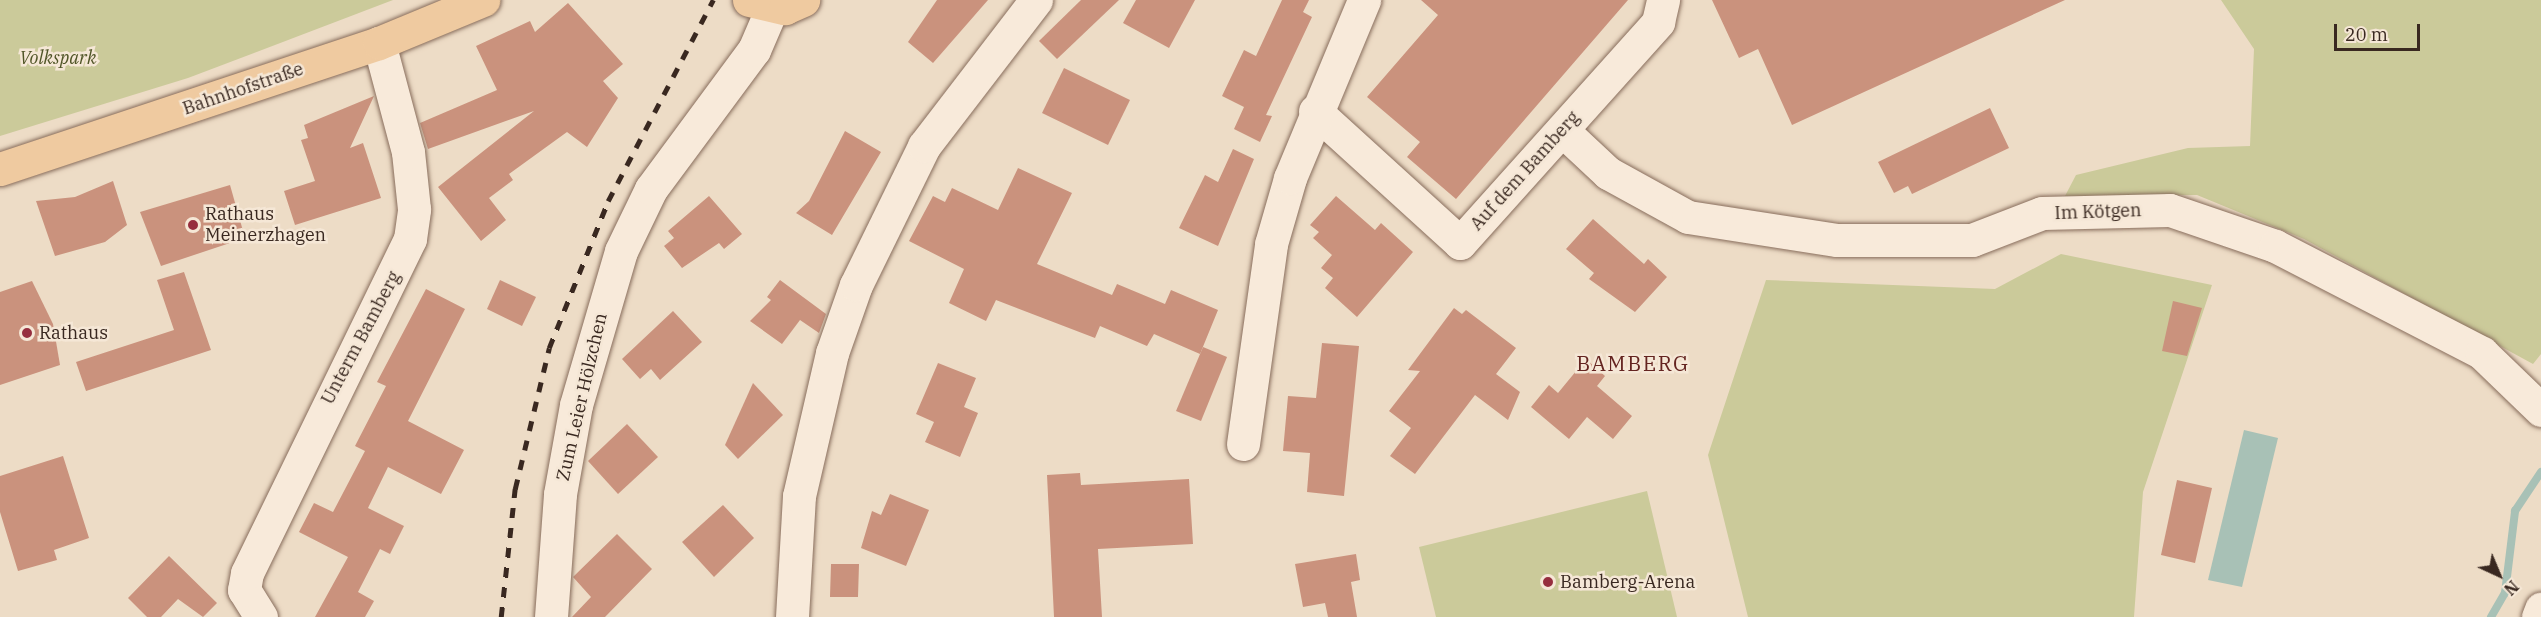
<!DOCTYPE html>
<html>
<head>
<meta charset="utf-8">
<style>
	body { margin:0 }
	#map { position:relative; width:2541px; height:617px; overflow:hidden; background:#eddcc6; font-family:"IBM Plex Serif",serif }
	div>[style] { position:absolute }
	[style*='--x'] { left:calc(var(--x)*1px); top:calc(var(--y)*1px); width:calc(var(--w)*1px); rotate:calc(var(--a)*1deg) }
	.green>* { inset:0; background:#cbca9a }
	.water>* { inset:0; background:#a8c1b6 }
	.stream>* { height:8px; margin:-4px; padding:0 4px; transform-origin:4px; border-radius:4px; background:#a8c1b6 }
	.building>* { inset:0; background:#ca927d }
	.roads { filter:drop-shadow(0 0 2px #886d5c) drop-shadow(0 0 2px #886d5c) }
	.minor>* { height:33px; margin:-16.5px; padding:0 16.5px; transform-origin:16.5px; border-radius:16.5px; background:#f8eada }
	.major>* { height:33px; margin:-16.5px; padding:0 16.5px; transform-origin:16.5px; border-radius:16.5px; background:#efcaa0 }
	.rail>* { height:4.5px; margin-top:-2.25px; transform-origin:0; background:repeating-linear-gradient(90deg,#392820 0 10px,transparent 0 20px) }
	.dots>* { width:16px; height:16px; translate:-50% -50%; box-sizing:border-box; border:3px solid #f5e7d6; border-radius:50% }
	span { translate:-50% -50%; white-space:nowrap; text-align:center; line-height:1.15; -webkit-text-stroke:5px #f5e7d6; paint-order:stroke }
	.park-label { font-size:18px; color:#505527; font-style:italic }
	.street-label { font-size:18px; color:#392820 }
	.poi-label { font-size:18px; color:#392820 }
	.left { translate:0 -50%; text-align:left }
	.quarter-label { font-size:21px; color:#642420; letter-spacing:1.5px }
	.north { position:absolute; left:2469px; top:545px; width:60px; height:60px; -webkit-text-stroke:4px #f5e7d6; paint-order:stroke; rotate:136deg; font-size:16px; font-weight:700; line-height:24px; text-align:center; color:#392820 }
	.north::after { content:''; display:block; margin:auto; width:21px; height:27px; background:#392820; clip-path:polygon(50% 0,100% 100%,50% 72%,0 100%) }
	.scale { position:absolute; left:2334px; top:24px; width:86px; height:27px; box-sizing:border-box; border:3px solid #392820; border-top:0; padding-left:8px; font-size:18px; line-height:21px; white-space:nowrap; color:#392820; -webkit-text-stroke:4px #f5e7d6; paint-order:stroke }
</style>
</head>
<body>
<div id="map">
	<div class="green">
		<i style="clip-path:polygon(0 0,393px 0,188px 78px,0 136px)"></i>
		<i style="clip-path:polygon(2221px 0,2541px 0,2541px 354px,2533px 364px,2304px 239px,2197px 195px,2065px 196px,2076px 175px,2188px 148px,2250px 146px,2254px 49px)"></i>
		<i style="clip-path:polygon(2061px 254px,2212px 285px,2143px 492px,2134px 617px,1748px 617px,1708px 455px,1766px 280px,1995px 289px)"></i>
		<i style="clip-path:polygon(1647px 491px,1677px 617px,1436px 617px,1419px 547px)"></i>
	</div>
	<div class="water">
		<i style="clip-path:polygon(2244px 430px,2278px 438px,2242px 587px,2208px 580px)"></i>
	</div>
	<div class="stream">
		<i style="--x:2491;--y:617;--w:28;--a:-60"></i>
		<i style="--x:2505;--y:593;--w:83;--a:-83"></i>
		<i style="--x:2515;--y:511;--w:47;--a:-56.3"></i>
	</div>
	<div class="building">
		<i style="clip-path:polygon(937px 0,988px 0,933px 63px,908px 42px)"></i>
		<i style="clip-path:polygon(1081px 0,1119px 0,1057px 59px,1039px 41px)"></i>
		<i style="clip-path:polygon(1136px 0,1195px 0,1169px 48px,1123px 23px)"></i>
		<i style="clip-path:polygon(1282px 0,1309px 0,1303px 12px,1312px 17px,1266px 115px,1272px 116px,1260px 142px,1234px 129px,1244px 107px,1222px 96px,1244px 50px,1256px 56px)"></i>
		<i style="clip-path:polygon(1421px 0,1628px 0,1456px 199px,1407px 157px,1420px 142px,1367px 97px,1438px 15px)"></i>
		<i style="clip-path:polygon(1712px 0,2065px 0,1792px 125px,1758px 49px,1739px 58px)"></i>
		<i style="clip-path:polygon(568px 3px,623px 64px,603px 81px,618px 98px,587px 147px,567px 132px,509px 174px,513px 180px,489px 198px,506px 220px,481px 241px,438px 187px,534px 111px,428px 149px,420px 123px,497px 90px,476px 46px,530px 21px,535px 32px)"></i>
		<i style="clip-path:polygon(1064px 68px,1130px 100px,1108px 145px,1042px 113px)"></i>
		<i style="clip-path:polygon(374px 96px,350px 148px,363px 143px,381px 198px,295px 225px,284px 191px,315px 181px,301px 140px,308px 138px,304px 125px)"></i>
		<i style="clip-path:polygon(1990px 108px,2009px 148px,1912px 194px,1908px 186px,1894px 193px,1878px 162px)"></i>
		<i style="clip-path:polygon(845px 131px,881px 152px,832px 235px,796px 213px,809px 201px)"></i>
		<i style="clip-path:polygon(1233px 149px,1254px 159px,1218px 246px,1179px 228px,1205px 175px,1218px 182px)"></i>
		<i style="clip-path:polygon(1018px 168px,1072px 193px,1037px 264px,1112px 295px,1117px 284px,1165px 304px,1171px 290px,1218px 310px,1200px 354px,1154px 334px,1147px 346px,1100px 326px,1095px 338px,996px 300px,986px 321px,949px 303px,964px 269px,909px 241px,933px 196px,945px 202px,952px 188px,998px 210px)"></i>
		<i style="clip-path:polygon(113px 181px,127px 225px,105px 242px,55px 256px,36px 201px,75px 197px)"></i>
		<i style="clip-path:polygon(230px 185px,245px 238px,161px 266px,140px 212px)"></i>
		<i style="clip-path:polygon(709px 196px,742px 234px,724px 249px,719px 243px,682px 268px,664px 246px,674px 238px,668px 231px)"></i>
		<i style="clip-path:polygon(1336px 196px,1375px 230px,1381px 223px,1413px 252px,1357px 317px,1325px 288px,1333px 278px,1321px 268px,1332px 255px,1313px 238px,1319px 232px,1310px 225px)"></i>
		<i style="clip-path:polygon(1593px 219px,1644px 264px,1648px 259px,1667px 277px,1635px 312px,1589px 279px,1594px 273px,1566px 249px)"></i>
		<i style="clip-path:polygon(184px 272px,211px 350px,86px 391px,76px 362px,174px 330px,157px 280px)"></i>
		<i style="clip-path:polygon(500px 280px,536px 297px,522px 326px,487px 309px)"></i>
		<i style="clip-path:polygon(780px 280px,826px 314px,819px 333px,800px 320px,782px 344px,750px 321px,771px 300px,767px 297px)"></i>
		<i style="clip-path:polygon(32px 281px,53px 324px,60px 365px,0 385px,0 292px)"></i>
		<i style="clip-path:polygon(426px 289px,465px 309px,408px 421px,464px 450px,441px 494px,388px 467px,368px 508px,404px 526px,390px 554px,380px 549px,358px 592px,374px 601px,365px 617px,315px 617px,348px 557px,299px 532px,314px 503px,333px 512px,365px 451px,355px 446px,386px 386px,377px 382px)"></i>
		<i style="clip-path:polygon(2173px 301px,2202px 308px,2187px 356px,2162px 351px)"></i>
		<i style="clip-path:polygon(1454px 308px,1462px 314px,1466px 310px,1516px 348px,1496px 374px,1520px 392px,1508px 420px,1475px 395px,1415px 474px,1390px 456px,1411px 428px,1389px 411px,1420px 371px,1408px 370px)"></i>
		<i style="clip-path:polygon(673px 311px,702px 342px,660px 380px,651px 369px,640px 379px,622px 359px)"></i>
		<i style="clip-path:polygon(1322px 343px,1359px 346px,1344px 496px,1307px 492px,1310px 453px,1283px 451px,1288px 396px,1316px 398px)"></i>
		<i style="clip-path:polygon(1203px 347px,1227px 357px,1201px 421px,1176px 411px)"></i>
		<i style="clip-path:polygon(1586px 359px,1605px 376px,1597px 386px,1632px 416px,1613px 439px,1587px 417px,1569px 439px,1531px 407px,1549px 385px,1558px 393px)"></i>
		<i style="clip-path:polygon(938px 363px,976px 378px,964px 407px,978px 413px,960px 457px,925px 442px,934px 422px,916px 414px)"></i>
		<i style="clip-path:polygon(753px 383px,783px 415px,738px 459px,725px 445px)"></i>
		<i style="clip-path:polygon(627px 424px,658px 457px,618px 494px,588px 461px)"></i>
		<i style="clip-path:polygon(63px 456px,89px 538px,54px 550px,57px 560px,18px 571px,0 512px,0 476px)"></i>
		<i style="clip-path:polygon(1080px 473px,1081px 485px,1189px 479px,1193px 544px,1098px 549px,1102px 617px,1054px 617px,1047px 475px)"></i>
		<i style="clip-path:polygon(2177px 480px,2212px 488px,2195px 563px,2161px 555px)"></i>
		<i style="clip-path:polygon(890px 494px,929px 510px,906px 566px,861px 548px,872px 511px,881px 515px)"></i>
		<i style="clip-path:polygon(723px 505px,754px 538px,714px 577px,682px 542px)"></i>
		<i style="clip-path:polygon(617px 534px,652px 569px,605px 617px,572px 617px,591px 597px,573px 577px)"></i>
		<i style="clip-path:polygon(1356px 554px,1360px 580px,1351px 582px,1357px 617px,1328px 617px,1325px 603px,1303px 607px,1295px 564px)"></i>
		<i style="clip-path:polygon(169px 556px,217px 603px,203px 617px,178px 599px,161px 617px,147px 617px,128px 598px)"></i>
		<i style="clip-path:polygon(831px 564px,859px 564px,858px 597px,830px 597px)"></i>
	</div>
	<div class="roads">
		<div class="minor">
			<i style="--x:1315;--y:111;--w:196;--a:42.3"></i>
			<i style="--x:1460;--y:243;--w:297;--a:-48.1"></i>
			<i style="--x:1658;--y:22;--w:23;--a:-77"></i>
			<i style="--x:1562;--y:130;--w:63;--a:43.1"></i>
			<i style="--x:1608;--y:173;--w:91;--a:28.8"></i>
			<i style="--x:1688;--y:217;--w:151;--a:8.8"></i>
			<i style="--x:1837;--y:240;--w:135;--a:0"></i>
			<i style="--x:1972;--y:240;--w:75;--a:-21.1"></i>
			<i style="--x:2042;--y:213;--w:128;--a:-1.3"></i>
			<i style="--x:2170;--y:210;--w:111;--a:18.9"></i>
			<i style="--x:2275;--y:246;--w:233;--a:27.3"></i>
			<i style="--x:2482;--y:353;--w:82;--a:44"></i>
			<i style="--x:1243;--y:444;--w:202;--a:-82"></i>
			<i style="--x:1271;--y:244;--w:69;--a:-73.9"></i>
			<i style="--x:1290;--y:178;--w:193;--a:-67.4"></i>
			<i style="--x:261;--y:617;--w:32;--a:-122"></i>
			<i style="--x:244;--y:590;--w:17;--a:-80"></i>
			<i style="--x:247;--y:573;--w:372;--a:-64"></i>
			<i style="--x:410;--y:239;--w:30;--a:-82"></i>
			<i style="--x:414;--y:209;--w:57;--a:-96"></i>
			<i style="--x:408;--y:152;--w:113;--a:-104.9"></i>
			<i style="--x:551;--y:617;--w:123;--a:-85.8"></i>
			<i style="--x:560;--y:494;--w:90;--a:-79.8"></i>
			<i style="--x:576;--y:405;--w:160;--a:-73.7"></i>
			<i style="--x:621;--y:251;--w:69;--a:-64.2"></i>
			<i style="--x:651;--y:189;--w:173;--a:-53.5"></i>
			<i style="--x:754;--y:50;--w:46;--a:-66.8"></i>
			<i style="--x:792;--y:617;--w:121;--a:-86.7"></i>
			<i style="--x:799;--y:496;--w:147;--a:-77"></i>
			<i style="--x:832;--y:353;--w:72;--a:-70.6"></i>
			<i style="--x:856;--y:285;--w:155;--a:-63.9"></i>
			<i style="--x:924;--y:146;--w:184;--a:-52.5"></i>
			<i style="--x:2538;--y:617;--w:9;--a:-69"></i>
		</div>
		<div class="major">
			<i style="--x:749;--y:0;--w:37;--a:13"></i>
			<i style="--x:785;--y:8;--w:20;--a:-24"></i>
			<i style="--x:0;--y:169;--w:399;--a:-18.4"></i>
			<i style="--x:379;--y:43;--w:113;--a:-22.5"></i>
		</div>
	</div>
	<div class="rail">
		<i style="--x:501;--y:617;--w:129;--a:-83.8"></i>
		<i style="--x:515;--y:489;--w:145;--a:-76.4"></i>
		<i style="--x:549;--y:348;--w:158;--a:-68.1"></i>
		<i style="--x:608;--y:201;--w:227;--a:-62.4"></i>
	</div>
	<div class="dots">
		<i style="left:193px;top:225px;background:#962e3e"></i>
		<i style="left:27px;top:333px;background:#962e3e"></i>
		<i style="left:1548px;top:582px;background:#962e3e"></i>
	</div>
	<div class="park-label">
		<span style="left:58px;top:58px">Volkspark</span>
	</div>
	<div class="street-label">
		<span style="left:243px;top:89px;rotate:-19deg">Bahnhofstraße</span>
		<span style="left:1525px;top:171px;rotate:-48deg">Auf dem Bamberg</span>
		<span style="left:2098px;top:212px;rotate:-2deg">Im Kötgen</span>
		<span style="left:361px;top:338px;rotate:-62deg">Unterm Bamberg</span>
		<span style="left:582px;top:397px;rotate:-77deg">Zum Leier Hölzchen</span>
	</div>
	<div class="poi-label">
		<span class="left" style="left:205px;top:225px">Rathaus<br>Meinerzhagen</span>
		<span class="left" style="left:39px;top:333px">Rathaus</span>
		<span class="left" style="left:1560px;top:582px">Bamberg-Arena</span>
	</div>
	<div class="quarter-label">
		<span style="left:1633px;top:363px">BAMBERG</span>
	</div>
	<div class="north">N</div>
	<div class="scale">20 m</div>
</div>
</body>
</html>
